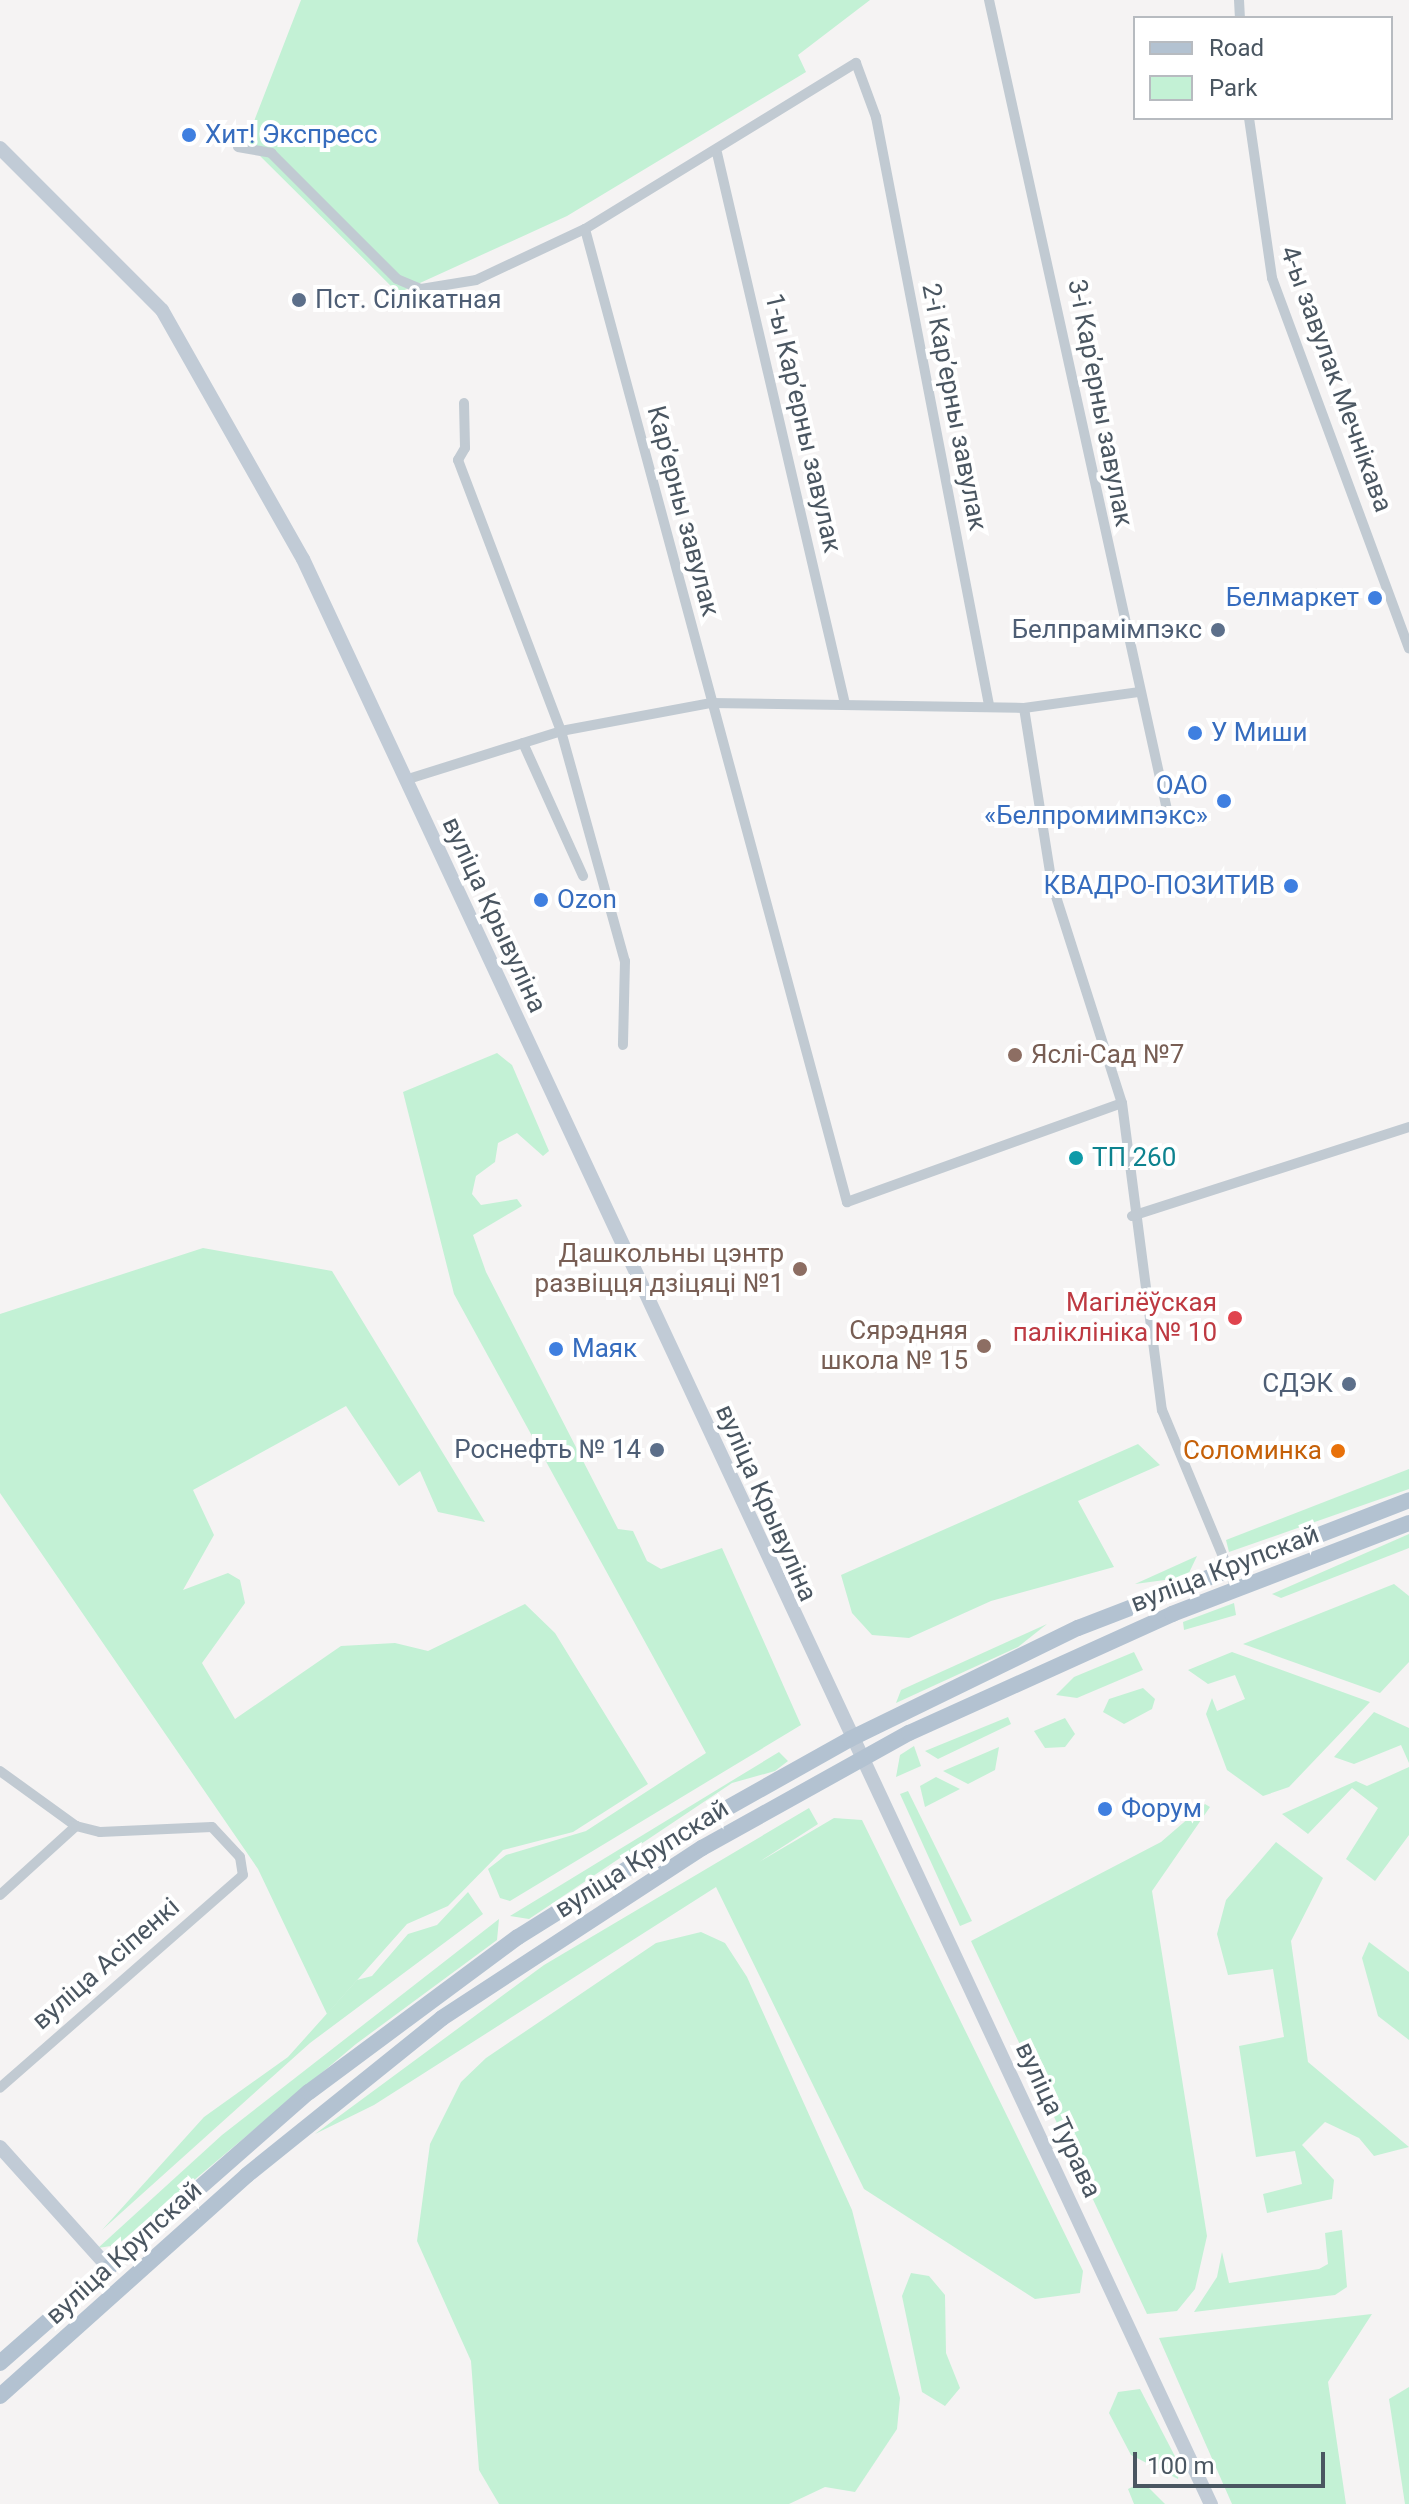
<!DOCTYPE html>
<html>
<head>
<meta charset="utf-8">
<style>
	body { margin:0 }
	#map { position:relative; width:1409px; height:2504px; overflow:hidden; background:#f5f3f3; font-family:Roboto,sans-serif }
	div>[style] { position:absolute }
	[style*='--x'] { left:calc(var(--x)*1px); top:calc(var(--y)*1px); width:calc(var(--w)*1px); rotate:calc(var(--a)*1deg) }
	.green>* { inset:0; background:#c3f1d5 }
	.street>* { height:10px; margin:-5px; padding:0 5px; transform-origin:5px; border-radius:5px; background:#c1cad2 }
	.secondary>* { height:14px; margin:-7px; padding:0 7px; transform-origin:7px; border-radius:7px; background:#c1cbd6 }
	.primary>* { height:16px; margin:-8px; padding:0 8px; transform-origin:8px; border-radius:8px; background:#b3c2d1 }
	.dots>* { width:22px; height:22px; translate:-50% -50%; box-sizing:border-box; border:4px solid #fff; border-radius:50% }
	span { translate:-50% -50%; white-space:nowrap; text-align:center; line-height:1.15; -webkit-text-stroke:8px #fff; paint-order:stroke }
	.shop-label { font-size:26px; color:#366cbe }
	.left { translate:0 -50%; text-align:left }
	.right { translate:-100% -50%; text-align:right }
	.service-label { font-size:26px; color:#4e5e75 }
	.street-label { font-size:26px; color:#4a5661 }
	.education-label { font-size:26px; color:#785e54 }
	.culture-label { font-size:26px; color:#0d838f }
	.health-label { font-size:26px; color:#be3a42 }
	.food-label { font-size:26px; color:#c56008 }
	.legend { position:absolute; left:1133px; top:16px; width:260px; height:104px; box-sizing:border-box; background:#fff; border:2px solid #b7bbc0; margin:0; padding:10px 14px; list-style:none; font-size:24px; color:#4a5661 }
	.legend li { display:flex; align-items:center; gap:16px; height:40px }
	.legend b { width:40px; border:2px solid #b7bbc0 }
	.scale { position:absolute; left:1133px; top:2452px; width:192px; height:36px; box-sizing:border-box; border:4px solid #4a5661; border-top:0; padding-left:10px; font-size:24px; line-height:28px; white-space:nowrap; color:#4a5661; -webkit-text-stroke:6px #fff; paint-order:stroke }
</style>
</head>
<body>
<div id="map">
	<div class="green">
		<i style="clip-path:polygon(301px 0,870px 0,798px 55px,806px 72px,567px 216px,398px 293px,246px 142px)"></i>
		<i style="clip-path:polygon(497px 1053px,512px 1065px,549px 1151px,543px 1156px,517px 1133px,498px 1143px,495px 1162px,476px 1176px,472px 1194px,481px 1205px,517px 1199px,522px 1206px,473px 1235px,486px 1272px,618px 1529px,633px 1531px,647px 1561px,661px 1569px,722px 1548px,801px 1725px,510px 1901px,500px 1898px,488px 1869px,506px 1855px,586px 1831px,706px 1753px,454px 1294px,403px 1092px)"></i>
		<i style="clip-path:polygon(203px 1248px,332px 1271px,485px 1522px,438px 1512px,420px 1471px,399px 1486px,346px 1406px,193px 1490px,214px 1535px,183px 1590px,228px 1573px,240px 1580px,245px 1603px,202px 1663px,235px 1719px,341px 1646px,395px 1643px,428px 1651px,525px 1604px,555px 1633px,648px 1784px,573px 1832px,503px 1850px,448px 1906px,407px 1924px,327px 2014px,258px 1869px,0 1493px,0 1314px)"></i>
		<i style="clip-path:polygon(1138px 1444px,1160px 1465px,1078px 1501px,1114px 1567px,991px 1601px,909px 1638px,872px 1635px,852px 1613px,841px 1575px)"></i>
		<i style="clip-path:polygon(1409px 1469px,1409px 1489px,1229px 1552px,1226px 1540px)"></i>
		<i style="clip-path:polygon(1409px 1534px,1409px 1548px,1281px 1598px,1272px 1594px)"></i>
		<i style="clip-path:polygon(1197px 1556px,1187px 1577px,1135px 1584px)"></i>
		<i style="clip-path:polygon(1394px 1584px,1409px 1596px,1409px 1662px,1380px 1693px,1243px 1644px)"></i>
		<i style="clip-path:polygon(1234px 1603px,1236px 1615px,1184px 1630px,1183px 1622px)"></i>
		<i style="clip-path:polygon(1047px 1624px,1018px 1647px,896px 1703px,901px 1690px)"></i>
		<i style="clip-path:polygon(1134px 1652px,1143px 1670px,1077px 1698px,1056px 1695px,1074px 1677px)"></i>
		<i style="clip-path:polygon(1232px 1652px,1370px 1702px,1289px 1787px,1263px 1796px,1227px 1770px,1206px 1714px,1212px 1698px,1217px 1711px,1245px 1699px,1235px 1675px,1208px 1684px,1188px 1670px)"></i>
		<i style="clip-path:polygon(1143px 1688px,1155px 1699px,1152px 1709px,1124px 1724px,1103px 1712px,1109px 1699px)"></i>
		<i style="clip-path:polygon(1374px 1712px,1409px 1728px,1409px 1763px,1401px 1745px,1354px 1764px,1334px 1757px)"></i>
		<i style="clip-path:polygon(1008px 1717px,1011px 1724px,938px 1759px,925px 1751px)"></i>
		<i style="clip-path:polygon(1065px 1718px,1075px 1734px,1065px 1747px,1045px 1748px,1034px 1731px)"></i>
		<i style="clip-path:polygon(914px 1746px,921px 1766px,896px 1777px,900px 1755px)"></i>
		<i style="clip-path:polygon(999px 1747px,995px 1770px,968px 1784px,943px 1771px)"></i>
		<i style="clip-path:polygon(779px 1752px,788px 1761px,775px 1771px,732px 1783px,529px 1919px,510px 1916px)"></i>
		<i style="clip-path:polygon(1409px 1767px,1409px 1835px,1375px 1881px,1346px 1859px,1378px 1808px,1352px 1788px,1308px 1834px,1282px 1814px,1356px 1781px,1367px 1786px)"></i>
		<i style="clip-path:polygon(936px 1777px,960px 1789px,925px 1807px,920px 1786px)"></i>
		<i style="clip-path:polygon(908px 1791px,972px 1921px,960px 1926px,900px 1794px)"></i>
		<i style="clip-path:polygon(1205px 1804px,1210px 1807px,1152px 1891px,1207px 2236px,1195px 2289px,1177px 2311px,1147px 2314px,971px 1941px,1161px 1842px)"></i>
		<i style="clip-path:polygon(809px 1808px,818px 1824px,759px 1862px,834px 1818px,862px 1820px,1083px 2271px,1080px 2293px,1035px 2299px,864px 2189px,716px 1887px,374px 2105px,315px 2134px,544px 1965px)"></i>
		<i style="clip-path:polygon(1276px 1842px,1323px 1878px,1291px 1941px,1308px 2062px,1409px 2147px,1374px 2156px,1359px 2138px,1325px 2122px,1302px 2145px,1334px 2180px,1332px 2199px,1267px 2213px,1263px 2194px,1302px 2184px,1295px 2151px,1256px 2157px,1239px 2046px,1284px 2037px,1273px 1969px,1228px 1975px,1217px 1934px,1226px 1900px)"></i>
		<i style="clip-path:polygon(468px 1892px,483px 1914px,310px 2043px,102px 2230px,204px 2117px,288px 2057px,357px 1980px,372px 1976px,408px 1934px,437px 1925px)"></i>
		<i style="clip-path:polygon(499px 1919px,497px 1940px,356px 2044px,117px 2245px,98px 2248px,222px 2135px)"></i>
		<i style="clip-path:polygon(701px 1932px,725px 1943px,747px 1977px,852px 2210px,900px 2398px,897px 2429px,855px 2492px,825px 2487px,789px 2504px,499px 2504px,479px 2470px,471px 2361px,417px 2241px,430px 2144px,461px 2082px,486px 2058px,656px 1943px)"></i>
		<i style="clip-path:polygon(1369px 1942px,1409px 1972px,1409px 2040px,1378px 2016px,1362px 1958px)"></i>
		<i style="clip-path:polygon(1342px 2230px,1347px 2287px,1335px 2295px,1194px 2312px,1217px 2277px,1222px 2252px,1229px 2283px,1319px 2269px,1328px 2264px,1325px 2233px)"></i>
		<i style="clip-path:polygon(911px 2273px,929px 2276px,945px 2295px,946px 2353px,960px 2388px,945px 2406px,922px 2392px,902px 2296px)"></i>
		<i style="clip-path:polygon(1372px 2314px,1328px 2382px,1346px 2504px,1232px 2504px,1159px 2338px)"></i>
		<i style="clip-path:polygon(1409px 2387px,1409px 2504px,1405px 2504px,1389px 2399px)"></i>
		<i style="clip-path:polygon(1140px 2389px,1180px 2466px,1178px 2479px,1131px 2455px,1109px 2413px,1118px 2392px)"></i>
		<i style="clip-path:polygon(1138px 2484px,1149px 2488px,1165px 2504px,1134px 2504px,1128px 2489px)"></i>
	</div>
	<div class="street">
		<i style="--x:989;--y:0;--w:833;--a:77.6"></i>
		<i style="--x:1239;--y:0;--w:18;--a:87"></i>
		<i style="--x:1249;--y:118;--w:162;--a:81.8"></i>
		<i style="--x:1272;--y:278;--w:395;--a:69.7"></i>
		<i style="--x:238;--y:147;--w:34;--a:10"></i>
		<i style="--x:271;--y:153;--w:178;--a:45"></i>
		<i style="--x:397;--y:279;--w:26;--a:23"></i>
		<i style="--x:421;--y:289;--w:56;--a:-9.3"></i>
		<i style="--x:476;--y:280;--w:120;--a:-25.1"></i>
		<i style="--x:585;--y:229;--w:318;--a:-31.5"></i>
		<i style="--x:856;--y:63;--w:58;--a:69.7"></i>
		<i style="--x:876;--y:117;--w:599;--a:79.12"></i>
		<i style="--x:717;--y:153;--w:566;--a:76.92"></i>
		<i style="--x:585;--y:229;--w:1008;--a:74.93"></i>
		<i style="--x:847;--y:1202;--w:292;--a:-19.8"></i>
		<i style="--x:464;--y:403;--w:45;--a:88.7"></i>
		<i style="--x:465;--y:448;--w:14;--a:120"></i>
		<i style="--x:458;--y:460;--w:290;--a:69.2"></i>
		<i style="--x:561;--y:731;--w:239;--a:74.5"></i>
		<i style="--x:625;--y:961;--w:84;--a:91.4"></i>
		<i style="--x:1024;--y:708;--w:178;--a:81"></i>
		<i style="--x:1052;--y:884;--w:230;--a:72.3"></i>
		<i style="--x:1122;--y:1103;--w:310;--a:82.6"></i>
		<i style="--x:1162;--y:1410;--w:195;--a:67.4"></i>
		<i style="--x:523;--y:743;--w:146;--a:65.7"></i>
		<i style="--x:405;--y:780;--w:164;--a:-17.4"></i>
		<i style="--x:561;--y:731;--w:153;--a:-10.6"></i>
		<i style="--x:711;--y:703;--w:313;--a:0.9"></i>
		<i style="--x:1024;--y:708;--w:117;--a:-7.9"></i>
		<i style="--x:1132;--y:1216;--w:291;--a:-17.8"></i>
		<i style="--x:0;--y:1771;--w:94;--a:35.9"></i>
		<i style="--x:0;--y:1895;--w:103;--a:-42.2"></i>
		<i style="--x:76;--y:1826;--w:25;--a:14"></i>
		<i style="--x:100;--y:1832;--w:112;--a:-2.6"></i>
		<i style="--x:212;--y:1827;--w:41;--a:47"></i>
		<i style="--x:240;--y:1857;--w:18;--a:81"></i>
		<i style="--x:243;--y:1875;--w:323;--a:138.8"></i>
	</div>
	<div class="secondary">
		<i style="--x:0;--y:148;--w:229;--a:45"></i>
		<i style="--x:162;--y:310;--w:286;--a:60.5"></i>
		<i style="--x:303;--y:559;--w:2147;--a:64.98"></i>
		<i style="--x:0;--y:2147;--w:161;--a:48"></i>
	</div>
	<div class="primary">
		<i style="--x:0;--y:2363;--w:411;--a:-41.3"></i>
		<i style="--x:309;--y:2092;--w:260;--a:-36.6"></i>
		<i style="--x:518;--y:1937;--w:211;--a:-32"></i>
		<i style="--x:697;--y:1825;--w:176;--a:-29.3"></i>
		<i style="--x:850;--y:1739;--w:254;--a:-26"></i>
		<i style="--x:1078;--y:1628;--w:355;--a:-21.1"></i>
		<i style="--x:0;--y:2396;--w:331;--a:-41.8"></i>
		<i style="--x:247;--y:2175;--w:250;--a:-38.8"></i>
		<i style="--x:442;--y:2018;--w:311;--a:-33.2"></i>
		<i style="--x:702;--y:1848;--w:237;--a:-29.1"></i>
		<i style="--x:909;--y:1733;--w:289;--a:-24.3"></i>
		<i style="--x:1172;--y:1614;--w:254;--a:-21"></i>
	</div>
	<div class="dots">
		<i style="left:189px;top:135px;background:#3f7fe0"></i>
		<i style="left:299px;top:300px;background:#5c6f8a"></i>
		<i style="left:1375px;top:598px;background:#3f7fe0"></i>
		<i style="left:1218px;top:630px;background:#5c6f8a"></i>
		<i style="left:1195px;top:733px;background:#3f7fe0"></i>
		<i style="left:1224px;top:801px;background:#3f7fe0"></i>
		<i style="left:1291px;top:886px;background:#3f7fe0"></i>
		<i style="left:541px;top:900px;background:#3f7fe0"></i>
		<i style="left:1015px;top:1055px;background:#8d6e63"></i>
		<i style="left:1076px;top:1158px;background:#0f9aa8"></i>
		<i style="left:800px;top:1269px;background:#8d6e63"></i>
		<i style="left:1235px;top:1318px;background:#e0444e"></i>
		<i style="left:984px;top:1346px;background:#8d6e63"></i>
		<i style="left:556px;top:1349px;background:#3f7fe0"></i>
		<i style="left:1349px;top:1384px;background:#5c6f8a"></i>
		<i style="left:657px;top:1450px;background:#5c6f8a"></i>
		<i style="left:1338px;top:1451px;background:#e8710a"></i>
		<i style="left:1105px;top:1809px;background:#3f7fe0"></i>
	</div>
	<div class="shop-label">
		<span class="left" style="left:205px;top:135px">Хит! Экспресс</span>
		<span class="right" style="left:1359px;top:598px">Белмаркет</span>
		<span class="left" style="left:1211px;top:733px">У Миши</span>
		<span class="right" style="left:1208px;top:801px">ОАО<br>«Белпромимпэкс»</span>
		<span class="right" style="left:1275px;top:886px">КВАДРО-ПОЗИТИВ</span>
		<span class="left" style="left:557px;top:900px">Ozon</span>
		<span class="left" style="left:572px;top:1349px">Маяк</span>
		<span class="left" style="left:1121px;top:1809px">Форум</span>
	</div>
	<div class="service-label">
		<span class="left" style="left:315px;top:300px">Пст. Сілікатная</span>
		<span class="right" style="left:1202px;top:630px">Белпрамімпэкс</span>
		<span class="right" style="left:1333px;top:1384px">СДЭК</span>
		<span class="right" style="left:641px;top:1450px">Роснефть № 14</span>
	</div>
	<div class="street-label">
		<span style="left:1336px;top:379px;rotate:70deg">4-ы завулак Мечнікава</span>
		<span style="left:1100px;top:403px;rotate:79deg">3-і Карʼерны завулак</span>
		<span style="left:954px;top:407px;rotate:79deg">2-і Карʼерны завулак</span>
		<span style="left:803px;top:423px;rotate:77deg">1-ы Карʼерны завулак</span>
		<span style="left:683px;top:511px;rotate:75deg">Карʼерны завулак</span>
		<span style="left:494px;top:915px;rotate:65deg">вуліца Крывуліна</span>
		<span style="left:766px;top:1503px;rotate:66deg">вуліца Крывуліна</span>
		<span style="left:1225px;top:1569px;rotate:-21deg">вуліца Крупскай</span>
		<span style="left:642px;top:1859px;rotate:-32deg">вуліца Крупскай</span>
		<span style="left:106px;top:1964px;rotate:-41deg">вуліца Асіпенкі</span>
		<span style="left:1058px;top:2120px;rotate:65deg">вуліца Турава</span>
		<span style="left:124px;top:2253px;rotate:-42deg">вуліца Крупскай</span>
	</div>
	<div class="education-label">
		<span class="left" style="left:1031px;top:1055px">Яслі-Сад №7</span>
		<span class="right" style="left:784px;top:1269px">Дашкольны цэнтр<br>развіцця дзіцяці №1</span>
		<span class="right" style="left:968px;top:1346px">Сярэдняя<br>школа № 15</span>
	</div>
	<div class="culture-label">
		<span class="left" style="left:1092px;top:1158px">ТП 260</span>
	</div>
	<div class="health-label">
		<span class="right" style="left:1217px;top:1318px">Магілёўская<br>паліклініка № 10</span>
	</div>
	<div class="food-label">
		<span class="right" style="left:1322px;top:1451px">Соломинка</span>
	</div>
	<ul class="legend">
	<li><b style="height:10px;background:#b3c2d1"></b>Road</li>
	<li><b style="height:22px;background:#c3f1d5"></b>Park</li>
	</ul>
	<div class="scale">100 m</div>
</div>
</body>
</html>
